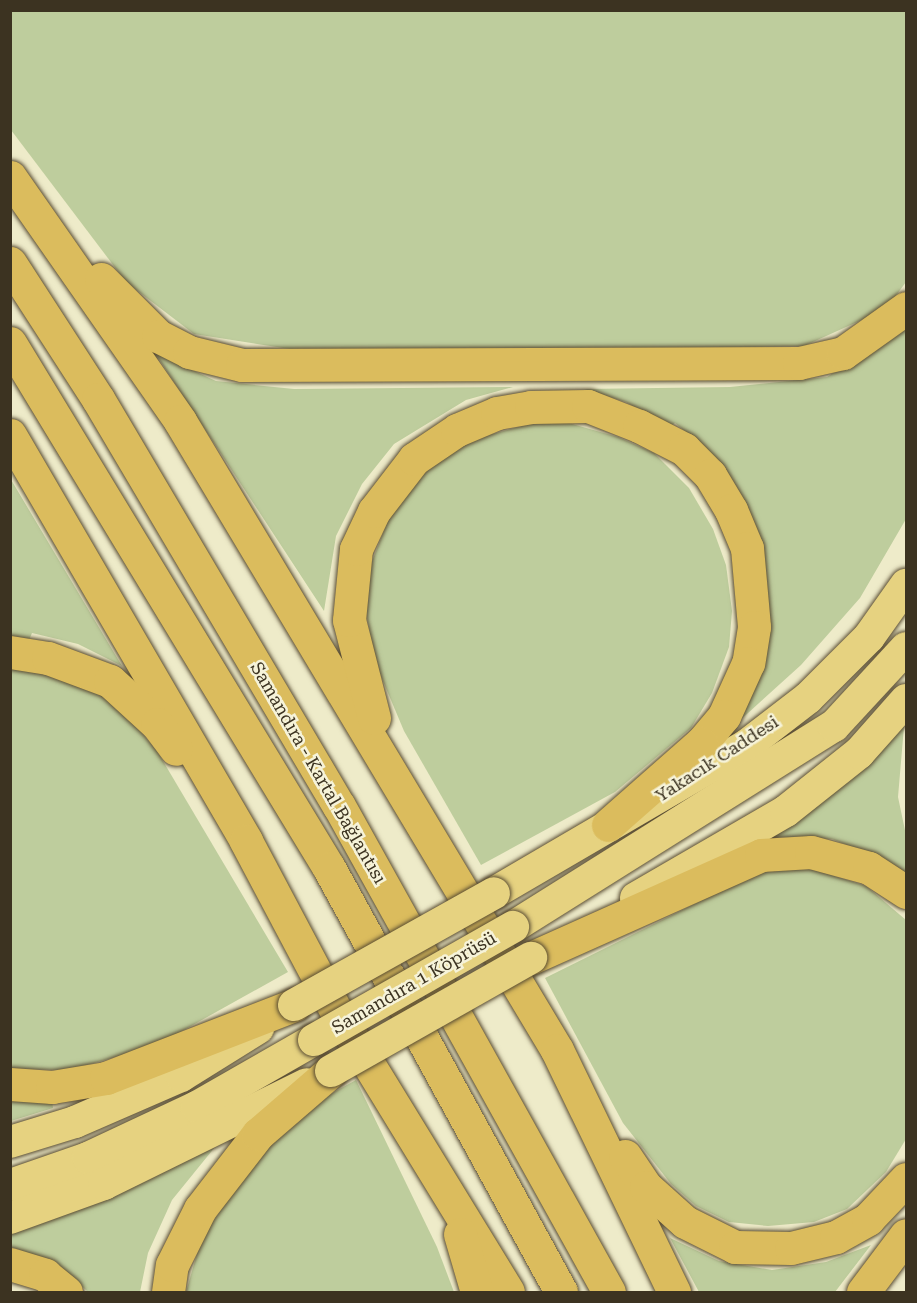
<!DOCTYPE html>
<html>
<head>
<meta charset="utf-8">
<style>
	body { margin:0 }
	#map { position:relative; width:917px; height:1303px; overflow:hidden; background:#eeebc9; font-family:"Roboto Serif",serif }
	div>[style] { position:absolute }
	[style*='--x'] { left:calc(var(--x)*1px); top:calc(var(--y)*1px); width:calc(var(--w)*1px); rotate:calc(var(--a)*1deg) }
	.green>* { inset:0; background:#becd9d }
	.roads { filter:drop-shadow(0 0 2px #594c32) drop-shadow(0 0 2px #594c32) }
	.trunk>* { height:32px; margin:-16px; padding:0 16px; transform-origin:16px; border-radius:16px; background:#e6d280 }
	.motorway>* { height:33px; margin:-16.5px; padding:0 16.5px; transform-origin:16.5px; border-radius:16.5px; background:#dbbc5d }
	.bridges { filter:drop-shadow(0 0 2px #594c32) drop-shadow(0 0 2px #594c32) }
	.trunk-bridge>* { height:32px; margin:-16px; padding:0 16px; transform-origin:16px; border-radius:16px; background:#e6d280 }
	span { translate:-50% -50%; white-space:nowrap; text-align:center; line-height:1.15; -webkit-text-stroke:5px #f6f3d9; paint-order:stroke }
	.street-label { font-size:18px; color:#3c3321 }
	.frame { position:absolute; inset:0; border:12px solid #3c3321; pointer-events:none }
</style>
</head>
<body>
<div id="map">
	<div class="green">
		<i style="clip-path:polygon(10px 11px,906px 11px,906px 282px,886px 309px,804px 346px,322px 354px,194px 334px,126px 282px,11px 130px)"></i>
		<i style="clip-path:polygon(906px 325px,906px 519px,860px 598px,801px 665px,726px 733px,762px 625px,708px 450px,675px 423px,669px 428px,626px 402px,584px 389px,730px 387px,827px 377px)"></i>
		<i style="clip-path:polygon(155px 353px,216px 381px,294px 389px,513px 387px,466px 400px,394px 444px,362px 484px,336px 536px,324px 611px)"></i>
		<i style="clip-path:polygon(551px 418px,618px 437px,654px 453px,689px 488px,713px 529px,726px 565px,732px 611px,729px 647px,712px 693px,691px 728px,615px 792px,481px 865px,404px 731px,375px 662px,366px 611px,371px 564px,390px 515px,412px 483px,438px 459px,467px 441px)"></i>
		<i style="clip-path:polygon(10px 478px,122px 666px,78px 644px,32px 633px,29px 640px,11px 640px)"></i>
		<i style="clip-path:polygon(11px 667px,37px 668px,93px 688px,130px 719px,157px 751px,288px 972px,157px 1045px,70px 1070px,11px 1069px)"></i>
		<i style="clip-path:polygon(905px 715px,898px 797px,906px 835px,906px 877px,887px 861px,832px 839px,771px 837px)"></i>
		<i style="clip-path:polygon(812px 869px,866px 886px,906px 920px,906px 1139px,886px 1172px,847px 1209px,814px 1222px,768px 1226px,729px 1222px,696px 1206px,671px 1184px,623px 1123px,545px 978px,759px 872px)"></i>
		<i style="clip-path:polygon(356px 1080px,437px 1247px,454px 1292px,186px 1292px,201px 1240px,249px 1167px,307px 1107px)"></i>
		<i style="clip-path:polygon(10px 1098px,52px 1101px,53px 1108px,11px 1121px)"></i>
		<i style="clip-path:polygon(215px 1147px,172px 1200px,148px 1253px,140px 1292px,88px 1292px,57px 1263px,11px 1247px,11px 1232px,131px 1188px)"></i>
		<i style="clip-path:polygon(670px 1238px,719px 1261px,772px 1270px,826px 1262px,871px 1245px,835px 1292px,699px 1292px)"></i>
	</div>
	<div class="roads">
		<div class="trunk">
			<i style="--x:494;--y:893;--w:293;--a:-30.3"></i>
			<i style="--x:747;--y:745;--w:77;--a:-37.6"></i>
			<i style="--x:808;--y:698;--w:86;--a:-45"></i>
			<i style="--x:869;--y:637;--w:64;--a:-54.6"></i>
			<i style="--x:636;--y:898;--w:173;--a:-30.1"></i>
			<i style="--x:786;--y:811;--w:93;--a:-38.5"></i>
			<i style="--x:859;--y:753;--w:71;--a:-48.4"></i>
			<i style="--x:513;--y:927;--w:379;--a:-32.1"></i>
			<i style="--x:834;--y:726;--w:106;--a:-47.3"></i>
			<i style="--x:10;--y:1142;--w:68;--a:-17.1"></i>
			<i style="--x:75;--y:1122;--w:116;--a:-23.5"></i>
			<i style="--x:181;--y:1076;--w:91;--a:-31.9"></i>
			<i style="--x:10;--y:1185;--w:83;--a:-19.1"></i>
			<i style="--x:88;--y:1158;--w:120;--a:-25.1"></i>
			<i style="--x:197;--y:1107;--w:135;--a:-29.8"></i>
			<i style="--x:10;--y:1218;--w:100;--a:-19.9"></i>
			<i style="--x:104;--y:1184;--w:226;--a:-26.2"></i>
		</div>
		<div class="motorway">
			<i style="--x:10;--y:177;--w:297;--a:55.1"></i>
			<i style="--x:180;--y:421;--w:733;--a:59.06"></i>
			<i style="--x:557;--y:1050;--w:269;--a:64.2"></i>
			<i style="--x:10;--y:263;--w:162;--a:57.1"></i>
			<i style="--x:98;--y:399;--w:473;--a:59.4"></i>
			<i style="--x:339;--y:806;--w:556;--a:60.95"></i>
			<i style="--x:101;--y:279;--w:81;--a:45"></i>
			<i style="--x:158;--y:336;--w:35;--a:27"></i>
			<i style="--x:189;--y:352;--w:55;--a:13.8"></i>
			<i style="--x:242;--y:365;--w:557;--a:-0.21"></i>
			<i style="--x:799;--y:363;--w:45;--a:-12.8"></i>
			<i style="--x:843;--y:353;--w:77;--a:-35.5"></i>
			<i style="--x:10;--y:343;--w:614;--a:58.72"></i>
			<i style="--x:329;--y:868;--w:483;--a:61.3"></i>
			<i style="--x:10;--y:435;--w:470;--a:59.8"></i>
			<i style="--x:246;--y:841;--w:192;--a:62.1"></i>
			<i style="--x:336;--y:1011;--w:329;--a:58.5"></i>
			<i style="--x:10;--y:652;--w:38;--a:9"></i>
			<i style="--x:48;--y:658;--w:66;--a:20.4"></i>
			<i style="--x:110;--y:681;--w:64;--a:42.5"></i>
			<i style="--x:157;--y:724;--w:31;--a:53"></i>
			<i style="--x:374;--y:718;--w:101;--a:-104.3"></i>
			<i style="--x:349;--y:620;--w:71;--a:-84.4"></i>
			<i style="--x:356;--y:549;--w:42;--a:-64.7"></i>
			<i style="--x:374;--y:511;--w:66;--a:-52.4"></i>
			<i style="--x:414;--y:459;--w:52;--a:-34"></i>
			<i style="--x:457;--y:430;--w:43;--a:-23"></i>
			<i style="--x:497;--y:413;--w:35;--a:-10"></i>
			<i style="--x:531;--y:407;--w:57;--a:-1"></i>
			<i style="--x:588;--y:406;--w:55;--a:21.4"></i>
			<i style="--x:639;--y:426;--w:51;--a:27.1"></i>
			<i style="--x:684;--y:449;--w:37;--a:45"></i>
			<i style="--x:710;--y:475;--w:41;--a:59"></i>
			<i style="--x:731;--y:510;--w:41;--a:67.2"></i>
			<i style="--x:747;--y:548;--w:79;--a:84.9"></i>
			<i style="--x:754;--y:627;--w:36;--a:99"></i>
			<i style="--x:748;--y:663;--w:58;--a:114.4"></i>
			<i style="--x:724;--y:716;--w:35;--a:130"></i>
			<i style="--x:701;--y:743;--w:124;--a:138.6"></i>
			<i style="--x:531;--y:958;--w:252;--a:-24.1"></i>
			<i style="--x:761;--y:855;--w:50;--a:-3.4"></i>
			<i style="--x:811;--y:852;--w:60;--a:15.4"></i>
			<i style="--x:869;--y:868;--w:44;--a:33"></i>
			<i style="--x:10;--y:1084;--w:42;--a:4.1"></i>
			<i style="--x:52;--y:1087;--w:55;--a:-9.5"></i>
			<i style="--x:106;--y:1078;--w:202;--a:-21.2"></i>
			<i style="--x:625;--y:1156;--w:37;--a:56"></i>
			<i style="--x:646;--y:1187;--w:52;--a:41.9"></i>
			<i style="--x:685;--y:1222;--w:56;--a:26.6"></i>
			<i style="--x:735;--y:1247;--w:56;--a:1"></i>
			<i style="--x:791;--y:1248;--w:46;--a:-13.7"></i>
			<i style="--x:836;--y:1237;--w:37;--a:-29"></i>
			<i style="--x:868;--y:1219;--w:55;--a:-46.5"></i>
			<i style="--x:460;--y:1234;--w:60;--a:73.7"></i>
			<i style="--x:10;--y:1264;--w:37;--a:17"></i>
			<i style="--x:45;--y:1275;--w:27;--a:39"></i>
			<i style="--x:168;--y:1292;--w:27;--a:-82"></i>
			<i style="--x:172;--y:1265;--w:63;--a:-63.4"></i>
			<i style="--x:200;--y:1209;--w:95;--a:-52.3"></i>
			<i style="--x:258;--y:1134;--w:96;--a:-40.8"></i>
			<i style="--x:863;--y:1292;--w:71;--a:-53"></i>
		</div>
	</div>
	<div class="bridges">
		<div class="trunk-bridge">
			<i style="--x:294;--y:1005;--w:229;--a:-29.2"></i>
			<i style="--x:314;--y:1040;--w:229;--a:-29.6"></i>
			<i style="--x:331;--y:1071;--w:230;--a:-29.5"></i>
		</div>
	</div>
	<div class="street-label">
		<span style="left:717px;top:759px;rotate:-33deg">Yakacık Caddesi</span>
		<span style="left:318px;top:773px;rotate:60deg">Samandıra - Kartal Bağlantısı</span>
		<span style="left:414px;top:983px;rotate:-30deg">Samandıra 1 Köprüsü</span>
	</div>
	<div class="frame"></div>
</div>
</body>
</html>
